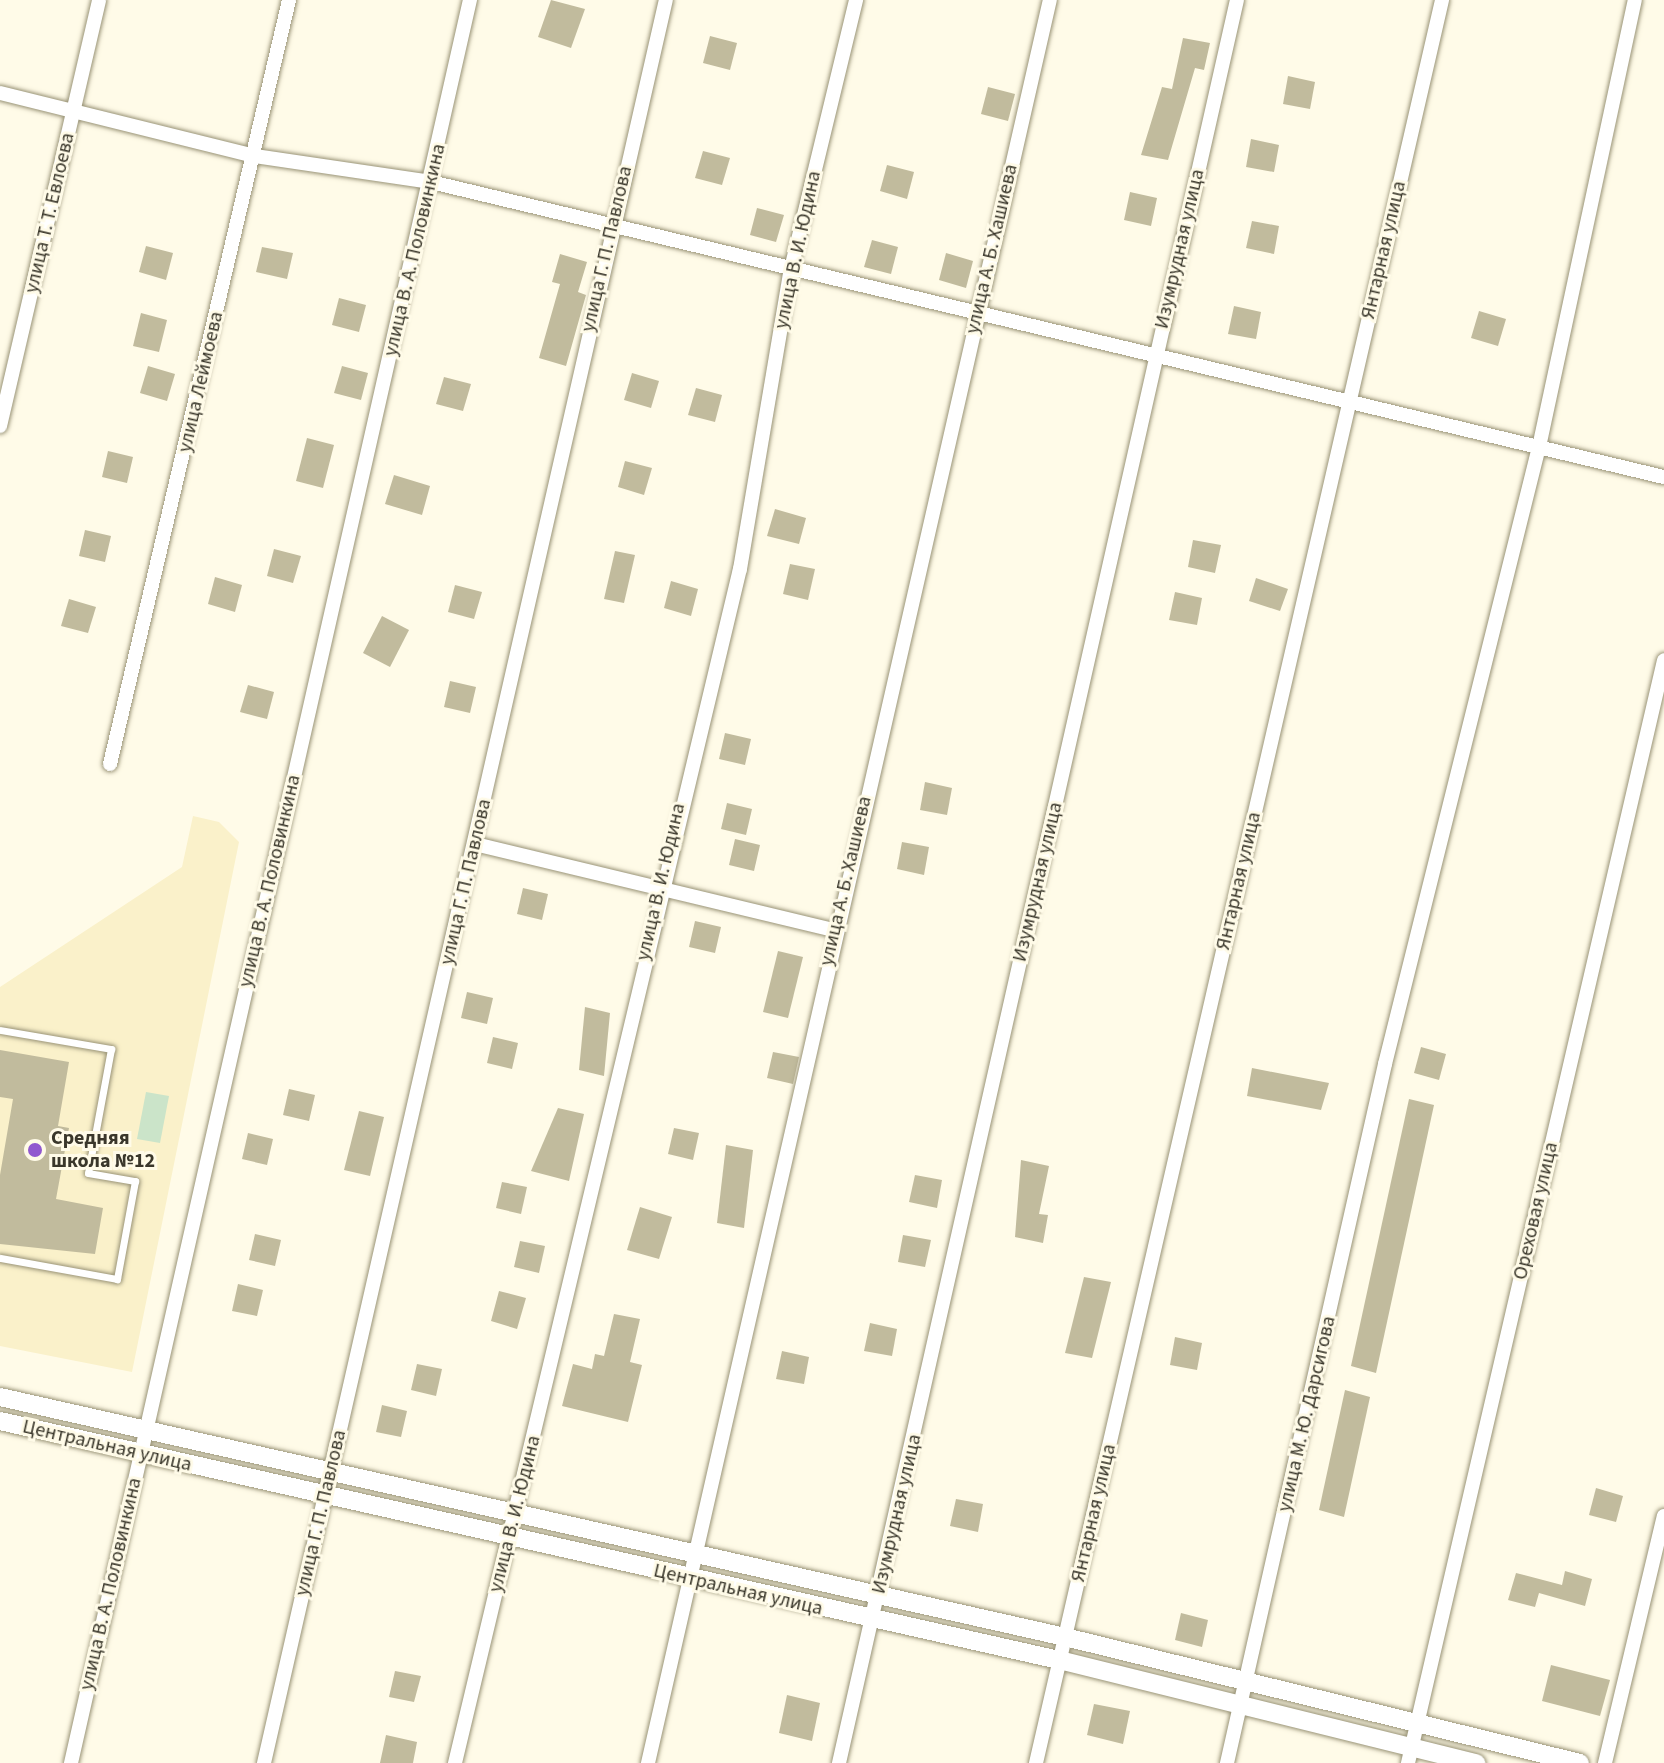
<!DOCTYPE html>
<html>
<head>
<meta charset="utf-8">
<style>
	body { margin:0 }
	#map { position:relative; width:1664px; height:1763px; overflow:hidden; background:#fffbe8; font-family:"Source Sans 3",sans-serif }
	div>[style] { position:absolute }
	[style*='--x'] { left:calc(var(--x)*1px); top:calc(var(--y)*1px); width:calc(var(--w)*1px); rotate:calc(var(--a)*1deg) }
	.built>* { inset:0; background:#faf1ca }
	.green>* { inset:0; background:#cbe4c9 }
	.building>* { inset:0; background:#c1bb9d }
	.roads { filter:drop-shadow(0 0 2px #999376) drop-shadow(0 0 2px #999376) }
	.service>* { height:7px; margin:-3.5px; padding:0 3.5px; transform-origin:3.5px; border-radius:3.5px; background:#fff }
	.minor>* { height:14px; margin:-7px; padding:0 7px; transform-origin:7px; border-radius:7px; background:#fff }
	.tertiary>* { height:18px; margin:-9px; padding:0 9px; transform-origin:9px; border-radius:9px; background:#fff }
	.dots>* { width:22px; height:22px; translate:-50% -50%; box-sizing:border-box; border:4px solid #fffbe8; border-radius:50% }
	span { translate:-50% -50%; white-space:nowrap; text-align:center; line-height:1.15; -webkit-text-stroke:6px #fffbe8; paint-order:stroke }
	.street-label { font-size:20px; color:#3a372b }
	.poi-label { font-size:20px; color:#3a372b; font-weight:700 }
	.left { translate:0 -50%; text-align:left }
</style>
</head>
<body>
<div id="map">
	<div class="built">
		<i style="clip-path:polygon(193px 816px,219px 822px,239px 842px,132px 1372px,0 1346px,0 987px,182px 867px)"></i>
	</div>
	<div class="green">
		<i style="clip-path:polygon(146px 1092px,169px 1096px,160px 1143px,137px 1139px)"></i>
	</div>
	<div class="building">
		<i style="clip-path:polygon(551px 0,585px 9px,571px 48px,538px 37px)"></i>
		<i style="clip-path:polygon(710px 36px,737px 43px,730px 70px,703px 63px)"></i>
		<i style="clip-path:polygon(1183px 38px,1210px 43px,1204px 70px,1195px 68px,1168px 160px,1141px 155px,1162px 87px,1172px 89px)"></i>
		<i style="clip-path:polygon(1288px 76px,1315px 82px,1310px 109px,1283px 104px)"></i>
		<i style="clip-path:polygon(988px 87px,1015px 94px,1008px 121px,981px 114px)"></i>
		<i style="clip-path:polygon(1251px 139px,1279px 145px,1274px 172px,1246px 167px)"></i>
		<i style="clip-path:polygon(703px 151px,730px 158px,722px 185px,695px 178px)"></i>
		<i style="clip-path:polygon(887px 165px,914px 172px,907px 199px,880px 191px)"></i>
		<i style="clip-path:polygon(1130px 192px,1157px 198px,1151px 226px,1124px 220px)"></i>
		<i style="clip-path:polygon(757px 208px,784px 215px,776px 242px,750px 235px)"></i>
		<i style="clip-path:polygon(1252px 221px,1279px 226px,1274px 254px,1246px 248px)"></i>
		<i style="clip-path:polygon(872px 240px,898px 247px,891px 274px,864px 267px)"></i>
		<i style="clip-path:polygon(146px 246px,173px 253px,166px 280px,139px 272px)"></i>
		<i style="clip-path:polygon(262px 247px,293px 253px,287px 279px,256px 272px)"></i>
		<i style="clip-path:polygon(946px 253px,973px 261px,966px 288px,939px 280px)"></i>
		<i style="clip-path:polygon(560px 254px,587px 262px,578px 292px,586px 295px,566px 366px,539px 358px,560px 284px,552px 282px)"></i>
		<i style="clip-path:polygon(339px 298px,366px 305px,359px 332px,332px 325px)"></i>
		<i style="clip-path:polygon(1234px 306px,1261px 312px,1256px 339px,1228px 334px)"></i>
		<i style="clip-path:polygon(1479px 311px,1506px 319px,1498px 346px,1471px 338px)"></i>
		<i style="clip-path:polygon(141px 313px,167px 320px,159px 352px,133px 346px)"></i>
		<i style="clip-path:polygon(148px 366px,175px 374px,167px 401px,140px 393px)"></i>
		<i style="clip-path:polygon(342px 366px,368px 373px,361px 400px,334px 393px)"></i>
		<i style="clip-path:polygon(632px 373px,659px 381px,651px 408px,624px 400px)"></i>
		<i style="clip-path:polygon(444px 377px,471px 384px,463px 411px,436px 404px)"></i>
		<i style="clip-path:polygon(696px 388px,722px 395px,715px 422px,688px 415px)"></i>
		<i style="clip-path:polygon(307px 438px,334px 445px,323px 488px,296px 481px)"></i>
		<i style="clip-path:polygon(108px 451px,133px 457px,127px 483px,102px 477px)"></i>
		<i style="clip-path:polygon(625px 461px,652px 468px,644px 495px,618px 487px)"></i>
		<i style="clip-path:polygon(394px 475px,430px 486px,422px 515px,385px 504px)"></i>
		<i style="clip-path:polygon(775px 509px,806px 518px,799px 544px,767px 536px)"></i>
		<i style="clip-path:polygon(85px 530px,111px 536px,105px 562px,79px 556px)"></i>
		<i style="clip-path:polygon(1193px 540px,1221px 545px,1215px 573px,1188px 567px)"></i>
		<i style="clip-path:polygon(274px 549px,301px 556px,293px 583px,267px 576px)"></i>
		<i style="clip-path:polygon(615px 551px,635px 555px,624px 603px,604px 599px)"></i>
		<i style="clip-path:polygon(790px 564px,815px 569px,808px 600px,783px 594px)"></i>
		<i style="clip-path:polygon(215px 577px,242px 585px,235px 612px,208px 604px)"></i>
		<i style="clip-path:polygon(1256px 578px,1288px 589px,1280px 611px,1249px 601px)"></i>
		<i style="clip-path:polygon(671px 581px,698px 589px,691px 616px,664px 608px)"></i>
		<i style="clip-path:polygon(455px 585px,482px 592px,474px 619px,448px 612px)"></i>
		<i style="clip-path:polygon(1175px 592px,1202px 598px,1197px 625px,1169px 620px)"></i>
		<i style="clip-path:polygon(69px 599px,96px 607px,88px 633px,61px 626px)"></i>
		<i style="clip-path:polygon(382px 616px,409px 630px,390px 667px,363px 653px)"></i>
		<i style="clip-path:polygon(450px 681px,476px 687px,470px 713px,444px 707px)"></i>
		<i style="clip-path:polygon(248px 685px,274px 692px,267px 719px,240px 712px)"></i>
		<i style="clip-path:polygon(725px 733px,751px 739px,745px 765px,719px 759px)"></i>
		<i style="clip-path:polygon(925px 782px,952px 788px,947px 815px,920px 810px)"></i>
		<i style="clip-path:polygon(727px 803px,752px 809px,746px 835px,721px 829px)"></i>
		<i style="clip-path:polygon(735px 839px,760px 845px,754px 871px,729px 865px)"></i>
		<i style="clip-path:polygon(902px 842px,929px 847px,924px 875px,897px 869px)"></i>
		<i style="clip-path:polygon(523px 888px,548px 894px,542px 920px,517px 914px)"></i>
		<i style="clip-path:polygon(695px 921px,721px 927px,715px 953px,689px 947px)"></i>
		<i style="clip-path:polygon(778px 951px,803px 957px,788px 1018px,763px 1012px)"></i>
		<i style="clip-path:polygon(467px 992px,493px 998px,487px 1024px,461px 1018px)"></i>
		<i style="clip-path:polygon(585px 1007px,610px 1013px,604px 1076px,579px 1070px)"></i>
		<i style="clip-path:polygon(493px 1037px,518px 1043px,512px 1069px,487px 1063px)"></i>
		<i style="clip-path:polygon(1421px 1047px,1446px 1054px,1439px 1080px,1414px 1073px)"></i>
		<i style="clip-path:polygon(0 1050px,69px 1062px,58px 1126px,69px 1128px,56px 1199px,103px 1208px,95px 1254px,0 1244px,0 1175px,13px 1099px,0 1097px)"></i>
		<i style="clip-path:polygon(773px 1052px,799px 1057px,793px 1084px,767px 1078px)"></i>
		<i style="clip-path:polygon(1252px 1068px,1329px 1083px,1321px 1110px,1247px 1096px)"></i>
		<i style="clip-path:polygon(289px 1089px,315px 1095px,309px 1121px,283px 1115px)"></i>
		<i style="clip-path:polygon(1409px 1099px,1434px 1105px,1376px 1373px,1351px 1366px)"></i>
		<i style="clip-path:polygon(558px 1108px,584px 1114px,569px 1181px,531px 1171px)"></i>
		<i style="clip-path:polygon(359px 1111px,384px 1117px,370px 1176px,344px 1170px)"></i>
		<i style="clip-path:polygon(674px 1128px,699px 1133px,693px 1160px,668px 1154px)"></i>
		<i style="clip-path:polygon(248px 1133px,273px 1139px,267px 1165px,242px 1159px)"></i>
		<i style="clip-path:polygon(726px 1145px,753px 1150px,744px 1228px,717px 1223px)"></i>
		<i style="clip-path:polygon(1021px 1160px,1049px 1166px,1039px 1214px,1048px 1215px,1043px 1243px,1015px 1237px)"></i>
		<i style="clip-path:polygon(915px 1175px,942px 1180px,937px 1208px,909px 1202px)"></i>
		<i style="clip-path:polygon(502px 1182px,527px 1187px,521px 1214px,496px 1208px)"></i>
		<i style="clip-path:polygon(640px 1207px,672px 1217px,659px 1259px,627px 1250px)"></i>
		<i style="clip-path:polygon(255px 1234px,281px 1240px,275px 1266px,249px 1260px)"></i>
		<i style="clip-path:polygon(903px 1235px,931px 1240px,925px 1267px,898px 1262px)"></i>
		<i style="clip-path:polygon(520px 1241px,545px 1246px,539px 1273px,514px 1267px)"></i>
		<i style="clip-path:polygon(1084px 1277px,1111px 1282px,1092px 1358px,1065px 1353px)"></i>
		<i style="clip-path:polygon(238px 1284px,263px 1290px,257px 1316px,232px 1311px)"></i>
		<i style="clip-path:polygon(499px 1291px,526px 1298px,517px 1329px,491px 1321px)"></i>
		<i style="clip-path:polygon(614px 1314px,640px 1319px,630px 1362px,642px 1365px,628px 1422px,562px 1406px,573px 1364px,592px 1369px,595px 1354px,604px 1356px)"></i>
		<i style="clip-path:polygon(870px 1323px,897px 1329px,892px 1356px,864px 1351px)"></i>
		<i style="clip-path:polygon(1175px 1337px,1202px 1343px,1197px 1370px,1170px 1365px)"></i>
		<i style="clip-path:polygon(782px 1351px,809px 1357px,804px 1384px,776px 1379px)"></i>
		<i style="clip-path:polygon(417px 1364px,442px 1369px,436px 1396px,411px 1390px)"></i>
		<i style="clip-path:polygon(1345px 1390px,1370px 1397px,1344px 1517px,1319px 1510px)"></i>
		<i style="clip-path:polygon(382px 1405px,407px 1411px,401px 1437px,376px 1432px)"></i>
		<i style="clip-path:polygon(1596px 1488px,1623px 1496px,1616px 1522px,1589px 1515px)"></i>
		<i style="clip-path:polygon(956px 1499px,983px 1504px,978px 1532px,950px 1526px)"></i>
		<i style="clip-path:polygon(1565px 1571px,1592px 1579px,1585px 1606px,1539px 1593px,1535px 1607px,1508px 1600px,1516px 1573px,1562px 1585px)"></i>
		<i style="clip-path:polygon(1181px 1613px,1208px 1620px,1202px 1647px,1175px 1640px)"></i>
		<i style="clip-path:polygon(1551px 1665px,1610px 1680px,1600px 1716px,1542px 1701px)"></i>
		<i style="clip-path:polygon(395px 1671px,421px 1676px,414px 1702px,389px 1697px)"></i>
		<i style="clip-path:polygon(787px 1695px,820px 1703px,812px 1741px,779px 1733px)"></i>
		<i style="clip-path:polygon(1094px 1704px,1130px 1711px,1123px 1744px,1087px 1735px)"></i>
		<i style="clip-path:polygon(386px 1735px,417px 1742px,413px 1763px,380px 1763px)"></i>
	</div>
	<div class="roads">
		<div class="service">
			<i style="--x:0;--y:1030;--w:113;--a:9.7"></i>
			<i style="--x:111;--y:1049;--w:126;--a:100.5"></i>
			<i style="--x:88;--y:1173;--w:48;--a:9.7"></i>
			<i style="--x:135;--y:1181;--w:100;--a:100.4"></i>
			<i style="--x:117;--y:1279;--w:119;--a:-169.8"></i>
		</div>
		<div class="minor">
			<i style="--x:0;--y:93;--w:263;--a:13.9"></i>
			<i style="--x:255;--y:156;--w:178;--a:8.4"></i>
			<i style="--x:431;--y:182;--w:1268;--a:13.46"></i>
			<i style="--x:0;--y:426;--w:437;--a:-76.9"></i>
			<i style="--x:110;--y:764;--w:785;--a:-76.81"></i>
			<i style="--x:475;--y:844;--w:369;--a:13.5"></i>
			<i style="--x:71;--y:1763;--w:1808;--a:-77.25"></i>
			<i style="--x:264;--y:1763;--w:1808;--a:-77.16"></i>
			<i style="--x:455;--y:1763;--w:1228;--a:-76.58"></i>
			<i style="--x:740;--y:569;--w:304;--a:-80.4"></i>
			<i style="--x:791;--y:269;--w:277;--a:-76.4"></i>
			<i style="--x:648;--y:1763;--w:1808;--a:-77.16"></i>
			<i style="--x:839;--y:1763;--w:1807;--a:-77.28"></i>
			<i style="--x:1036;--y:1763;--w:1809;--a:-77.03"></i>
			<i style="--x:1227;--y:1763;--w:717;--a:-77.26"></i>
			<i style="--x:1385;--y:1064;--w:636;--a:-75.99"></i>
			<i style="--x:1539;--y:447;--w:457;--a:-77.9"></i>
			<i style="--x:1408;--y:1763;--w:1132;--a:-76.93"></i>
			<i style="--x:1605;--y:1763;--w:254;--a:-76.6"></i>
		</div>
		<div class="tertiary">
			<i style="--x:0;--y:1397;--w:1092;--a:12.7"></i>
			<i style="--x:1065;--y:1637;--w:530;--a:13.75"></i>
			<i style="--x:0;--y:1421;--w:1086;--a:12.72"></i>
			<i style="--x:1059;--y:1660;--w:430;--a:13.9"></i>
		</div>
	</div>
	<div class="dots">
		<i style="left:35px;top:1150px;background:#9158cf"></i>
	</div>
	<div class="street-label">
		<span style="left:50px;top:213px;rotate:-77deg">улица Т. Т. Евлоева</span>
		<span style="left:607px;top:249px;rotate:-77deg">улица Г. П. Павлова</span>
		<span style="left:992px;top:249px;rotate:-77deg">улица А. Б. Хашиева</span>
		<span style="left:1180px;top:249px;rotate:-77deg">Изумрудная улица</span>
		<span style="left:415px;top:250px;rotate:-77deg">улица В. А. Половинкина</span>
		<span style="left:798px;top:250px;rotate:-78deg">улица В. И. Юдина</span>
		<span style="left:1384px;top:250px;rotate:-77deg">Янтарная улица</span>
		<span style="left:201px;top:382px;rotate:-77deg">улица Леймоева</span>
		<span style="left:270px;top:881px;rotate:-77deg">улица В. А. Половинкина</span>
		<span style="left:846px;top:881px;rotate:-77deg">улица А. Б. Хашиева</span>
		<span style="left:1239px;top:881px;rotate:-77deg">Янтарная улица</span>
		<span style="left:466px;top:882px;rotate:-77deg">улица Г. П. Павлова</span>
		<span style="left:661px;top:882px;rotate:-77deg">улица В. И. Юдина</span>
		<span style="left:1038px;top:882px;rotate:-77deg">Изумрудная улица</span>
		<span style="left:1536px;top:1211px;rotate:-77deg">Ореховая улица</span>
		<span style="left:1307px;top:1414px;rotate:-77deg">улица М. Ю. Дарсигова</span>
		<span style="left:107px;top:1446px;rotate:13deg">Центральная улица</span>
		<span style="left:321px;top:1513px;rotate:-77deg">улица Г. П. Павлова</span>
		<span style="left:1094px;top:1513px;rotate:-77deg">Янтарная улица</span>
		<span style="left:515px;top:1514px;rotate:-76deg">улица В. И. Юдина</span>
		<span style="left:897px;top:1514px;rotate:-77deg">Изумрудная улица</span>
		<span style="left:111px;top:1584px;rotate:-77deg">улица В. А. Половинкина</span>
		<span style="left:738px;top:1590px;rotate:13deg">Центральная улица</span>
	</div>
	<div class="poi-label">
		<span class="left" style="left:51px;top:1150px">Средняя<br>школа №12</span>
	</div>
</div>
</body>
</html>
